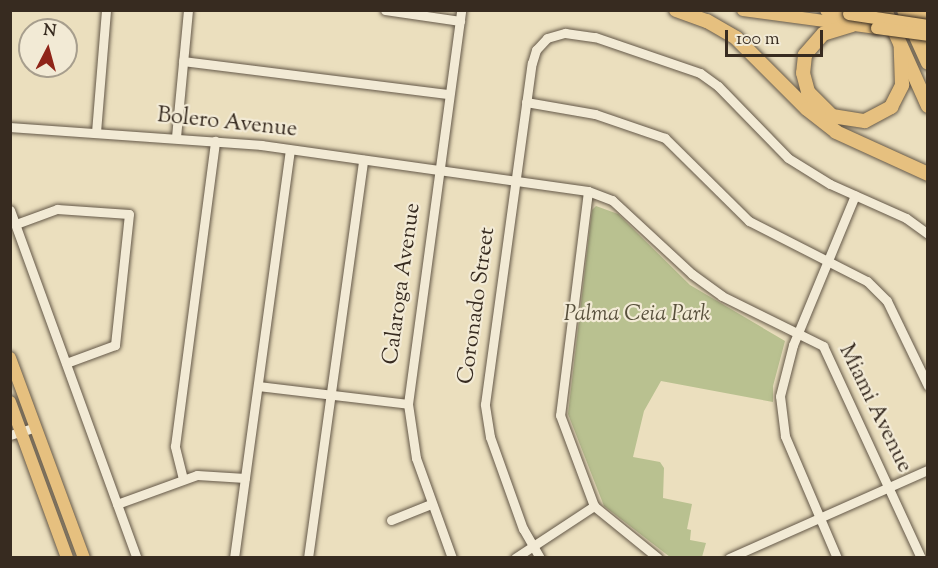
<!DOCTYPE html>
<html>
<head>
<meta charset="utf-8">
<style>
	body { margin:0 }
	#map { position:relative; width:938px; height:568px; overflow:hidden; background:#ebdfbe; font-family:"Sorts Mill Goudy",serif }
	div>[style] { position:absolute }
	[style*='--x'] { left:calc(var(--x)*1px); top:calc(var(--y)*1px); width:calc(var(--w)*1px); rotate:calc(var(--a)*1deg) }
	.green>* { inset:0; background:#b9c190 }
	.roads { filter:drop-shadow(0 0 2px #645848) drop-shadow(0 0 2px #645848) }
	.minor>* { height:9px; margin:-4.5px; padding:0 4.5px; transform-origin:4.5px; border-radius:4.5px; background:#f2ead5 }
	.major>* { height:12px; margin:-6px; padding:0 6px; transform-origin:6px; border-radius:6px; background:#e6c07f }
	.highway>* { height:14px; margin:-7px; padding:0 7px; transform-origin:7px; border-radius:7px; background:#e6c07f }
	.bridges { filter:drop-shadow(0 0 2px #372b20) drop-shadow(0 0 2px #372b20) }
	.major-bridge>* { height:12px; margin:-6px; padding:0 6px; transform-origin:6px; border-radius:6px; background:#e6c07f }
	span { translate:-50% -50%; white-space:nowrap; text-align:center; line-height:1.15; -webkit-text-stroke:4.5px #f2ead5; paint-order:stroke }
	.street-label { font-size:22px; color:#372b20 }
	.park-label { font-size:22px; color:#58503c; font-style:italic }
	.frame { position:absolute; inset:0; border:12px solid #372b20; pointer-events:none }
	.north { position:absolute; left:18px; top:18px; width:60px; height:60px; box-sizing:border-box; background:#f2ead5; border:2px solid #a79e8d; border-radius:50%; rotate:6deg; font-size:16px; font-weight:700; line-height:24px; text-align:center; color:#372b20 }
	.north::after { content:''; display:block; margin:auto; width:21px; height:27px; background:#8f2418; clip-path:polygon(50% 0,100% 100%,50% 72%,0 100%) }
	.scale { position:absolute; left:725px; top:30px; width:98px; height:27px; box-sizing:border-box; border:3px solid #372b20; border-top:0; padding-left:8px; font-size:18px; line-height:21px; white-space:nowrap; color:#372b20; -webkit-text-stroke:4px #f2ead5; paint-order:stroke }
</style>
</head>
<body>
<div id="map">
	<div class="green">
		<i style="clip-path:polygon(596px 206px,618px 214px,690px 285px,785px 341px,773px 386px,773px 402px,661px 381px,644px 411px,633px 457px,660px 462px,664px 468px,663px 498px,692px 504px,687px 529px,691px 530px,690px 540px,706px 543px,702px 557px,670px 557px,604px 506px,568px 414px,592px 210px)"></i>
	</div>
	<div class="roads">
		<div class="minor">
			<i style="--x:385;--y:10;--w:76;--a:8.3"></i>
			<i style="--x:183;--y:61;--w:268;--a:7.1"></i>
			<i style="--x:526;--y:102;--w:70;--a:9.9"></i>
			<i style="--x:595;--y:114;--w:74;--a:18.9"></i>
			<i style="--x:665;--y:138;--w:118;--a:44.7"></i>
			<i style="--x:749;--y:221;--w:132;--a:27"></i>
			<i style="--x:867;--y:281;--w:28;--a:45"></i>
			<i style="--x:887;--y:301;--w:94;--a:64.2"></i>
			<i style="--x:10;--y:127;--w:252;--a:4.1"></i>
			<i style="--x:261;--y:145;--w:330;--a:8"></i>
			<i style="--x:588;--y:191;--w:26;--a:21"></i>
			<i style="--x:612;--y:200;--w:109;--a:42.8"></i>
			<i style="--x:692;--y:274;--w:37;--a:36"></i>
			<i style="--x:722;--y:296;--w:113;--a:26.3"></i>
			<i style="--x:823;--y:346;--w:234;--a:65.2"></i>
			<i style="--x:96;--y:132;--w:122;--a:-85.3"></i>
			<i style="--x:176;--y:137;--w:128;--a:-84.6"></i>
			<i style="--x:588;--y:191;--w:226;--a:97.1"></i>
			<i style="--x:560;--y:415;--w:97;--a:69.5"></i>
			<i style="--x:594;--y:506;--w:82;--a:39.1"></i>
			<i style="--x:10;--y:210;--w:370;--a:70"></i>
			<i style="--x:16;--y:224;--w:44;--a:-20.1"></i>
			<i style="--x:57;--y:209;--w:72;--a:4"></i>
			<i style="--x:129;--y:214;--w:132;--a:96.1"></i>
			<i style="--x:115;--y:345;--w:52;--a:159.8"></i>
			<i style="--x:258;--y:386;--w:151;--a:6.8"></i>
			<i style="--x:10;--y:435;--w:27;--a:-17"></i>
			<i style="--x:183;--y:479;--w:34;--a:-104"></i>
			<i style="--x:175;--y:446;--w:308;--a:-82.5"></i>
			<i style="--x:117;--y:504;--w:85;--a:-19.9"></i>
			<i style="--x:197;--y:475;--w:48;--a:3.6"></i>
			<i style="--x:391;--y:520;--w:43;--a:-21.8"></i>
			<i style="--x:234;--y:558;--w:412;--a:-82.2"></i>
			<i style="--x:308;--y:558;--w:402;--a:-82.1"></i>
			<i style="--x:452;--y:558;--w:106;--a:-109.8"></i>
			<i style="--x:416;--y:458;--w:55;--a:-98.4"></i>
			<i style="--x:408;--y:404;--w:398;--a:-82.3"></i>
			<i style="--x:515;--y:558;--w:95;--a:-33.4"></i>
			<i style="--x:540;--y:558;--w:34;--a:-120"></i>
			<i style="--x:523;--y:529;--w:98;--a:-109.7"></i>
			<i style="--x:490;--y:437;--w:33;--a:-99"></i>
			<i style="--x:485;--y:404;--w:344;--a:-82.2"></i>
			<i style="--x:532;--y:63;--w:14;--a:-73"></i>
			<i style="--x:536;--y:50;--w:16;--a:-47"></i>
			<i style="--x:547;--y:38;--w:19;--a:-16"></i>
			<i style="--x:565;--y:33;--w:30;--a:8"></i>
			<i style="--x:595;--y:37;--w:111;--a:18.9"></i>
			<i style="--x:700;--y:73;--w:22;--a:36"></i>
			<i style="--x:718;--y:86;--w:100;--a:45.8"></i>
			<i style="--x:788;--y:158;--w:49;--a:31.8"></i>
			<i style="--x:830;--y:184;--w:83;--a:24.1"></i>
			<i style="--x:906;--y:218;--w:27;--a:36"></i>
			<i style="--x:729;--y:558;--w:218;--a:-23.9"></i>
			<i style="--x:837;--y:558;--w:133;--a:-113.1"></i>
			<i style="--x:785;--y:436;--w:40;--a:-97.1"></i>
			<i style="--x:780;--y:396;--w:53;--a:-75.7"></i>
			<i style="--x:793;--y:345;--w:162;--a:-67.5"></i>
		</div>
		<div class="major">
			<i style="--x:743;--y:10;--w:135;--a:7.7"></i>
			<i style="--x:826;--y:10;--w:23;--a:10"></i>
			<i style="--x:10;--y:358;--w:213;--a:69.7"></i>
			<i style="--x:10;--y:402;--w:166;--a:69.9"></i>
		</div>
		<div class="highway">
			<i style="--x:676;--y:10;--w:33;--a:20"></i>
			<i style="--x:707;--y:21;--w:34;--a:30"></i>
			<i style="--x:736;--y:38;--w:100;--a:45"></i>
			<i style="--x:807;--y:109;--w:37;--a:38"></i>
			<i style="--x:836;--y:132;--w:101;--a:24.5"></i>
			<i style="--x:885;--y:10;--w:105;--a:65.9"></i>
			<i style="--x:904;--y:10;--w:58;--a:65.6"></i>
			<i style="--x:918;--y:10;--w:24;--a:66"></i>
			<i style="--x:852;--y:25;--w:30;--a:163"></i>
			<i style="--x:823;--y:34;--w:28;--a:131"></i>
			<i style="--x:805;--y:55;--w:18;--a:96"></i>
			<i style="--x:803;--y:73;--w:20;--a:75"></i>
			<i style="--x:808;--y:92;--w:34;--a:45"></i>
			<i style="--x:832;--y:116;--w:33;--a:9"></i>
			<i style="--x:865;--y:121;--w:30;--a:-28"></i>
			<i style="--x:891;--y:107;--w:25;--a:-63"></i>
			<i style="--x:902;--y:85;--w:38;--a:-92"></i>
		</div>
	</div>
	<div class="bridges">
		<div class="major-bridge">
			<i style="--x:849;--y:14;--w:80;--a:8.6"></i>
			<i style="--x:877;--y:28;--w:51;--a:7.8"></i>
		</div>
	</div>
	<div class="street-label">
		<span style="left:227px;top:124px;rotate:6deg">Bolero Avenue</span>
		<span style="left:403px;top:284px;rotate:-82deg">Calaroga Avenue</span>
		<span style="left:478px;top:306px;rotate:-82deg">Coronado Street</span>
		<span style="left:874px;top:409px;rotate:64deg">Miami Avenue</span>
	</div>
	<div class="park-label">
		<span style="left:637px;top:316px">Palma Ceia Park</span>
	</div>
	<div class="frame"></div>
	<div class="north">N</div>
	<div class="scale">100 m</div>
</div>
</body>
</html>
